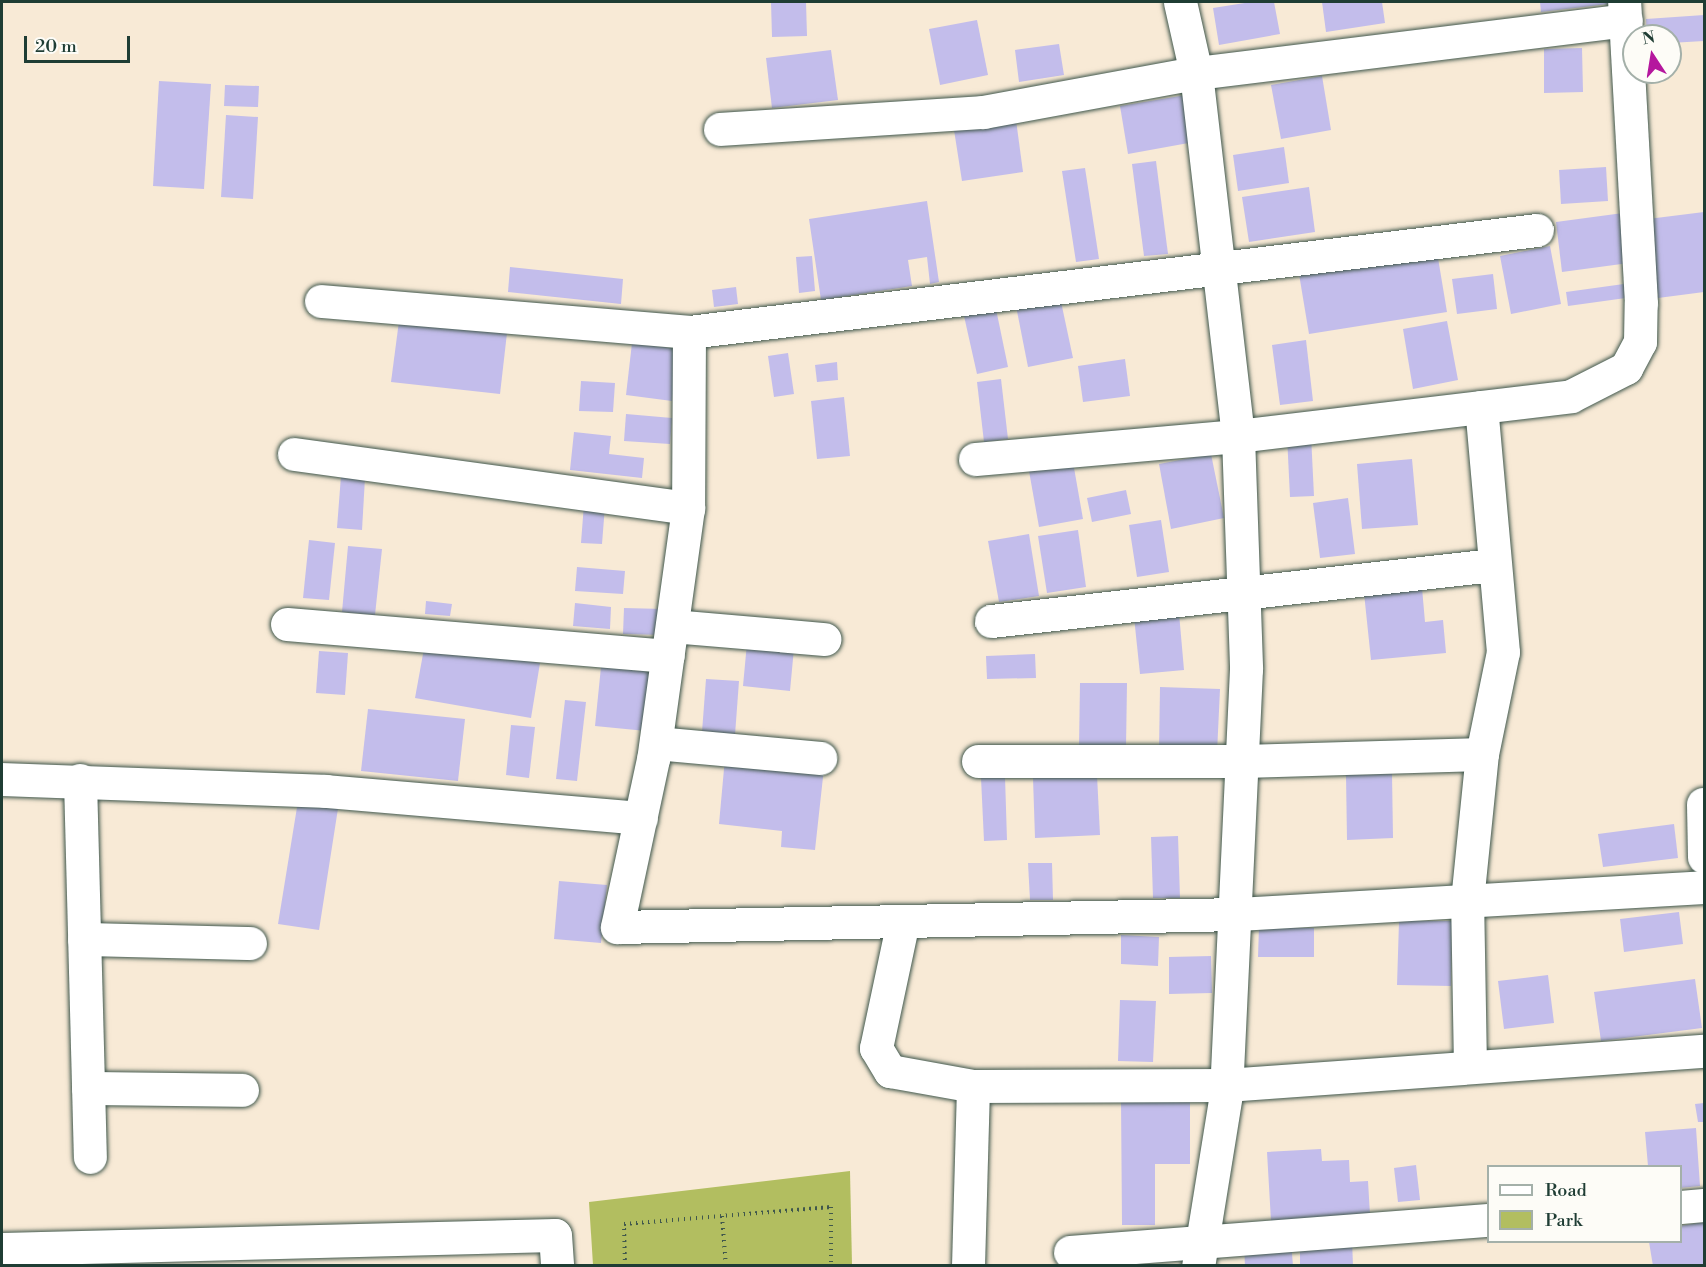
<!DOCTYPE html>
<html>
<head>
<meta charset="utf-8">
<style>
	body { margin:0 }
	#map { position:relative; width:1706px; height:1267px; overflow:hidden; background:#f8ead6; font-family:"Libre Bodoni",serif }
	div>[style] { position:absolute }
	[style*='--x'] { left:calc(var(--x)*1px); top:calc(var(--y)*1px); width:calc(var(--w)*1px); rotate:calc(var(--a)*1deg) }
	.green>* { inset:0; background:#b2be60 }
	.building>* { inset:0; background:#c3bdeb }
	.path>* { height:4px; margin-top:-2px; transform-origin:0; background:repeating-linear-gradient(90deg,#40574c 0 1.5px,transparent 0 6px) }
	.roads { filter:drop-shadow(0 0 2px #40574c) drop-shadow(0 0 2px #40574c) }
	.street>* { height:33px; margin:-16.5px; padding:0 16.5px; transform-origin:16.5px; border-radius:16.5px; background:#fff }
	span { translate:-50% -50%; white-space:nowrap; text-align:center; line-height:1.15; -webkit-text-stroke:4.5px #fdfcf7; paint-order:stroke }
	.frame { position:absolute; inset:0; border:3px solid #1f3d34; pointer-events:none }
	.legend { position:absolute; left:1487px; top:1165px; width:195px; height:78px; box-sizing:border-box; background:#fdfcf7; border:2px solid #a4b0a9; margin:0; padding:8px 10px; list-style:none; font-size:18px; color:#1f3d34 }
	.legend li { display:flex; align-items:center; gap:12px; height:30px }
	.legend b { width:30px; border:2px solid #a4b0a9 }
	.north { position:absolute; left:1622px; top:24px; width:60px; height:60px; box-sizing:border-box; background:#fdfcf7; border:2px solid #a4b0a9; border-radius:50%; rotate:348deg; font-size:16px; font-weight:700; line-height:24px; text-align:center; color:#1f3d34 }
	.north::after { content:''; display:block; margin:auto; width:21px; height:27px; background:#b5179e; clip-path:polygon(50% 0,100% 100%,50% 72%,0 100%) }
	.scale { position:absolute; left:24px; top:36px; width:106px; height:27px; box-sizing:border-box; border:3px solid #1f3d34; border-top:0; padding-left:8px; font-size:18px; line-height:21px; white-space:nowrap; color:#1f3d34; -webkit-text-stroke:4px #fdfcf7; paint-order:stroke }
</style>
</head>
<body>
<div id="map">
	<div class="green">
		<i style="clip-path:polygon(850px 1171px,852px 1265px,593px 1265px,589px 1202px)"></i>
	</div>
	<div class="building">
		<i style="clip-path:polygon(771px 2px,806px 2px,807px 36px,772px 37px)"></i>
		<i style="clip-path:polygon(1251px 2px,1274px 2px,1280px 34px,1219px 45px,1213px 8px)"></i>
		<i style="clip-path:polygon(1322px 2px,1382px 2px,1385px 23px,1326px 32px)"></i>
		<i style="clip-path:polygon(1540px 2px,1609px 2px,1609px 4px,1541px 12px)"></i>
		<i style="clip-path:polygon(1704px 15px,1704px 41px,1670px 43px,1670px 36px,1647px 36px,1646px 19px)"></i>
		<i style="clip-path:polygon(977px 20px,988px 75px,940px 85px,929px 29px)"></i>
		<i style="clip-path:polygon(1059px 44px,1064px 75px,1019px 82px,1015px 50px)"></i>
		<i style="clip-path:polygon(1582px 48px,1583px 92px,1544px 93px,1544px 49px)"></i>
		<i style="clip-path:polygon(831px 50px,838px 100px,772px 108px,766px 58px)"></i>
		<i style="clip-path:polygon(1322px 76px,1331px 130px,1281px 139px,1271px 85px)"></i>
		<i style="clip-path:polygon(159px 81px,211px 84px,204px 189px,153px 186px)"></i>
		<i style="clip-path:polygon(225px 85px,259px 86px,258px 107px,224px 106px)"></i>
		<i style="clip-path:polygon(1186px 95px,1194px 142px,1128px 154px,1120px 106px)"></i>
		<i style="clip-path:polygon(226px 115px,258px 117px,253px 199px,221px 197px)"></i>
		<i style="clip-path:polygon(1016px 120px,1023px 172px,962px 181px,954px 130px)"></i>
		<i style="clip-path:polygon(1284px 147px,1289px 183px,1238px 191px,1233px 155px)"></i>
		<i style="clip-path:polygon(1156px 161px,1168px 254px,1144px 256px,1132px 164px)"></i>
		<i style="clip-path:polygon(1606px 167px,1608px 201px,1561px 204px,1559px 170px)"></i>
		<i style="clip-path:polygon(1085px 168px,1099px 259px,1076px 262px,1062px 171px)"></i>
		<i style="clip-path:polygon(1309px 187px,1315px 232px,1249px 242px,1242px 197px)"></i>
		<i style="clip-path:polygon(927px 201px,939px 282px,930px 284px,927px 257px,908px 260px,912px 286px,821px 300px,809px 219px)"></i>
		<i style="clip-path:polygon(1704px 212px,1704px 292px,1658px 298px,1648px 219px)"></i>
		<i style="clip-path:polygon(1623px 213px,1629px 263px,1562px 272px,1556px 222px)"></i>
		<i style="clip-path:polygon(1550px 246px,1561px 304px,1511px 314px,1500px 256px)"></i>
		<i style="clip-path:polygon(1437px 252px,1447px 312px,1309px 334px,1299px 274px)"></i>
		<i style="clip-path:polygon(812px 256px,815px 291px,799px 293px,796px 257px)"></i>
		<i style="clip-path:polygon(510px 267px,623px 279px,621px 304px,508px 292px)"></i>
		<i style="clip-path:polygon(1493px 274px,1497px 309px,1457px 314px,1452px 279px)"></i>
		<i style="clip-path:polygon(1631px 283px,1633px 297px,1568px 306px,1566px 292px)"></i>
		<i style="clip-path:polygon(736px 287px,738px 304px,714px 307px,712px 290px)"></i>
		<i style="clip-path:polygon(1060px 297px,1073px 358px,1028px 367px,1016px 306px)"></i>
		<i style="clip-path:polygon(996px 309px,1008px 367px,977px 374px,964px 316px)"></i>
		<i style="clip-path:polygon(399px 321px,507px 333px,500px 394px,391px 382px)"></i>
		<i style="clip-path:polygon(1447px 321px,1458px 380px,1413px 389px,1403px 329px)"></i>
		<i style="clip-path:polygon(1306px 340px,1313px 401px,1280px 405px,1272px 345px)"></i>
		<i style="clip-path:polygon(632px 343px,679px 349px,672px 401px,626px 395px)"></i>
		<i style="clip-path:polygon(788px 353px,794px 394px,774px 397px,768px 356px)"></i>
		<i style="clip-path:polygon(1125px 359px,1130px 396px,1083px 402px,1078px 366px)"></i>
		<i style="clip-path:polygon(837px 362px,838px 380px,817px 382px,815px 365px)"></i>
		<i style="clip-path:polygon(1001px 379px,1008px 439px,984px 442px,977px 382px)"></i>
		<i style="clip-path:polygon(581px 381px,615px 383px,613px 412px,579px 411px)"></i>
		<i style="clip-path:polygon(844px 397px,850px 456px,817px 459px,811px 401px)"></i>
		<i style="clip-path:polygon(626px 414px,672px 418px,670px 444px,624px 441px)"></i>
		<i style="clip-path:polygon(574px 432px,611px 436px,609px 454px,644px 458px,642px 478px,570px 470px)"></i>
		<i style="clip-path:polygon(1311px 435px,1314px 496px,1290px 497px,1287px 436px)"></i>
		<i style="clip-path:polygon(1211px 454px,1224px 518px,1171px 529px,1159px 464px)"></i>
		<i style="clip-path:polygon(1412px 459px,1418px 525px,1362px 529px,1357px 464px)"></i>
		<i style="clip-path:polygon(1073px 462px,1083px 519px,1039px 527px,1029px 471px)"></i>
		<i style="clip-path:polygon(341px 476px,365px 478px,362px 530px,337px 528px)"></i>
		<i style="clip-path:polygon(1126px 490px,1131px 514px,1092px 522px,1087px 498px)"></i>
		<i style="clip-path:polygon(1348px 498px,1355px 554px,1320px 558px,1313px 503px)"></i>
		<i style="clip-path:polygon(584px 504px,605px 506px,602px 544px,581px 543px)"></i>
		<i style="clip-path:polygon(1161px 520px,1169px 572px,1137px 577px,1129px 525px)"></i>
		<i style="clip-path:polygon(1078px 530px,1086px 587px,1047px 593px,1038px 536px)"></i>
		<i style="clip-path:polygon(1029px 534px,1039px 596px,999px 602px,988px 541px)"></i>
		<i style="clip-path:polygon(309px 540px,335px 543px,329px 600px,303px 598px)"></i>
		<i style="clip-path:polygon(348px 546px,382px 549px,375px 615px,342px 612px)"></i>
		<i style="clip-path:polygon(577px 567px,625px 571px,623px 594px,575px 591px)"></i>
		<i style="clip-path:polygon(1422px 588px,1425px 622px,1443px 620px,1446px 653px,1371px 660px,1364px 593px)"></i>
		<i style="clip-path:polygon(426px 601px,452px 604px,450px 616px,425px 614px)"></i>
		<i style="clip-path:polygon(575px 603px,611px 607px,610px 629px,573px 626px)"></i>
		<i style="clip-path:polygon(624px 608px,664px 609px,663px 635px,623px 634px)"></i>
		<i style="clip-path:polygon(1179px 613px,1184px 670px,1140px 674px,1134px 617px)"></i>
		<i style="clip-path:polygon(425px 643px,540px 663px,531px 718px,415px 698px)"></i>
		<i style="clip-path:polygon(747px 643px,794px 648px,790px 691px,743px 686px)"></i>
		<i style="clip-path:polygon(319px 651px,348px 653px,345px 695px,316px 693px)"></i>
		<i style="clip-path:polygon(1035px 654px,1036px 678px,987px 679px,986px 656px)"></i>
		<i style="clip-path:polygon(601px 667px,653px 672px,646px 731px,595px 726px)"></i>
		<i style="clip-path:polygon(706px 679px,739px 681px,735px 735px,702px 732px)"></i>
		<i style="clip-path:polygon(1080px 683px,1127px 683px,1126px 747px,1079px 747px)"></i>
		<i style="clip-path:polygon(1160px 687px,1220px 689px,1217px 753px,1159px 752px)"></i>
		<i style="clip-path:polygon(565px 700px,586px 702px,577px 781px,556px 779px)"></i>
		<i style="clip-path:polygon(368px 709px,465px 719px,458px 781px,361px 771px)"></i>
		<i style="clip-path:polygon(511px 725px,535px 727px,529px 778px,506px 775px)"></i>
		<i style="clip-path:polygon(725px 758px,824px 768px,815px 850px,781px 847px,782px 831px,719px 824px)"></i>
		<i style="clip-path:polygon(1392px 774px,1393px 838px,1347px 840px,1346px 775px)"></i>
		<i style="clip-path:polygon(1097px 775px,1100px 835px,1035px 838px,1033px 778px)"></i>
		<i style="clip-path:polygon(1005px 777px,1007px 840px,984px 841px,981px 778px)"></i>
		<i style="clip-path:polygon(299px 795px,339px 802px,319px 930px,278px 924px)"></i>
		<i style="clip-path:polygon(1674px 824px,1678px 858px,1603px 867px,1598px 834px)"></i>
		<i style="clip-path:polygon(1178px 836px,1180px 898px,1153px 898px,1151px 837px)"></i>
		<i style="clip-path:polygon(1028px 863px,1052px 863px,1053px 900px,1030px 900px)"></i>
		<i style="clip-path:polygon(559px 881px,607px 885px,601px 943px,554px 939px)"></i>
		<i style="clip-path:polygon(1679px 912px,1683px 944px,1624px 952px,1620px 919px)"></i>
		<i style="clip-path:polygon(1399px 921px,1452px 921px,1451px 986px,1397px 985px)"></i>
		<i style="clip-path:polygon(1259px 927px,1314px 928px,1314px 957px,1258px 957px)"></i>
		<i style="clip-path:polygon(1121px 935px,1159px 937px,1158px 966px,1121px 964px)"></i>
		<i style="clip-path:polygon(1211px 956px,1212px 993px,1169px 994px,1169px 957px)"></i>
		<i style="clip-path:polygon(1548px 975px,1554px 1023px,1504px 1029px,1498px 981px)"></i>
		<i style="clip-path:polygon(1695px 979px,1702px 1028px,1601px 1041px,1594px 992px)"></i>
		<i style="clip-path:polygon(1120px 1000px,1156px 1001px,1153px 1062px,1118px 1061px)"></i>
		<i style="clip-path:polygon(1121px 1101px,1190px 1101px,1190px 1164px,1155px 1164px,1155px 1225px,1122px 1225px)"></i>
		<i style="clip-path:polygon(1704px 1103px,1704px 1122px,1698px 1122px,1695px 1104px)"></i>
		<i style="clip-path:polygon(1696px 1128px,1700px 1186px,1680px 1188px,1680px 1166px,1648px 1166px,1645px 1132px)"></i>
		<i style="clip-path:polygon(1321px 1149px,1322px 1161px,1349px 1160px,1350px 1182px,1368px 1181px,1370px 1215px,1271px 1221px,1267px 1152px)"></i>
		<i style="clip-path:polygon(1416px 1165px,1420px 1200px,1398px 1202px,1394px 1168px)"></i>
		<i style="clip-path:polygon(1704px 1222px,1704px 1266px,1653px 1266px,1649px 1242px,1680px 1242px,1680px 1226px)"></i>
		<i style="clip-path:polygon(1352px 1240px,1353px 1266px,1300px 1266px,1300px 1242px)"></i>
		<i style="clip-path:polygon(1291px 1241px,1293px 1266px,1245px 1266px,1244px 1245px)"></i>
	</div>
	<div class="path">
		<i style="--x:722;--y:1216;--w:50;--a:85.4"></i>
		<i style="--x:625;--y:1266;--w:42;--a:-91.4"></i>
		<i style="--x:624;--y:1224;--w:208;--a:-4.7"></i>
		<i style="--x:831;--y:1207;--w:59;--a:90"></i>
	</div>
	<div class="roads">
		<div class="street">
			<i style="--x:1180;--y:2;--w:73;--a:77.3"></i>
			<i style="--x:1196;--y:73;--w:365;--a:83.4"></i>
			<i style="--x:1238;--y:436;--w:233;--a:88"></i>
			<i style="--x:1246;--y:669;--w:425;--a:92.7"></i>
			<i style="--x:1226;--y:1094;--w:174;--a:99.2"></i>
			<i style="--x:720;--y:129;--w:264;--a:-3.7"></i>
			<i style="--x:983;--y:112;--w:217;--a:-10.4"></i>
			<i style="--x:1196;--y:73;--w:433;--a:-7"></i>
			<i style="--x:321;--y:301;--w:369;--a:4.8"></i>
			<i style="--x:689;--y:332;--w:854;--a:-6.86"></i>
			<i style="--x:689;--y:332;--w:176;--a:90.3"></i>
			<i style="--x:688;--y:508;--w:253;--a:97.9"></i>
			<i style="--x:653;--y:759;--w:172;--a:102.1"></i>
			<i style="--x:617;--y:927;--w:620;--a:-1.2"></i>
			<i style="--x:1237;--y:914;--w:468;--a:-3.3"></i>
			<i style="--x:294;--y:454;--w:398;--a:7.8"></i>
			<i style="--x:975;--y:459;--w:264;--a:-5"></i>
			<i style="--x:1238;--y:436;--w:335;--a:-6.8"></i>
			<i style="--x:1571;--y:396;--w:62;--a:-27"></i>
			<i style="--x:1626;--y:368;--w:30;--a:-62"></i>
			<i style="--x:1640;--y:342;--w:39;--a:-89"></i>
			<i style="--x:1641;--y:303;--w:301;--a:-93.2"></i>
			<i style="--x:991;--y:621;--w:505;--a:-6.37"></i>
			<i style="--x:287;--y:624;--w:382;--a:4.8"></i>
			<i style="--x:672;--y:626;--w:153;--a:4.9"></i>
			<i style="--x:656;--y:743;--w:165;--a:5.2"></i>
			<i style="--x:978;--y:761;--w:265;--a:0"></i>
			<i style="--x:1243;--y:761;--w:239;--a:-1.7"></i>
			<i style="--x:2;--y:779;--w:324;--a:2.1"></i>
			<i style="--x:326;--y:791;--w:316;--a:4.9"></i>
			<i style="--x:80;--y:780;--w:377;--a:88.5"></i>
			<i style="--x:1703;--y:804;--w:53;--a:88.9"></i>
			<i style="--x:903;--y:921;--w:130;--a:102"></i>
			<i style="--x:876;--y:1048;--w:27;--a:59"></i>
			<i style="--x:890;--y:1071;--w:84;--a:10.2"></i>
			<i style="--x:973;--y:1086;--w:253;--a:-0.2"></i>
			<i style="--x:1226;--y:1085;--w:479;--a:-4.1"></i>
			<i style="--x:84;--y:939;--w:166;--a:1.4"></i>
			<i style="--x:1470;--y:1067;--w:166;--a:-91"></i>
			<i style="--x:1467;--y:901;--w:148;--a:-84.2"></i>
			<i style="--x:1482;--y:754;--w:104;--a:-78.4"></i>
			<i style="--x:1503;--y:652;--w:246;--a:-95.1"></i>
			<i style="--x:88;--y:1088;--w:154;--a:0.7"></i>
			<i style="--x:1680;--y:1207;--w:24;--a:-5"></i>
			<i style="--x:2;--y:1249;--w:553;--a:-1.45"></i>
			<i style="--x:555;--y:1235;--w:31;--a:86"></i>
			<i style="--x:1070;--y:1252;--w:419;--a:-4.4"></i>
			<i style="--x:968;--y:1266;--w:180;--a:-88.4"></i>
		</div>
	</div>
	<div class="frame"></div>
	<ul class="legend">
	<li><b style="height:8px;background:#fff"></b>Road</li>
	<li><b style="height:16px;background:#b2be60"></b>Park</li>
	</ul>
	<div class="north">N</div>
	<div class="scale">20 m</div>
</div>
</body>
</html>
